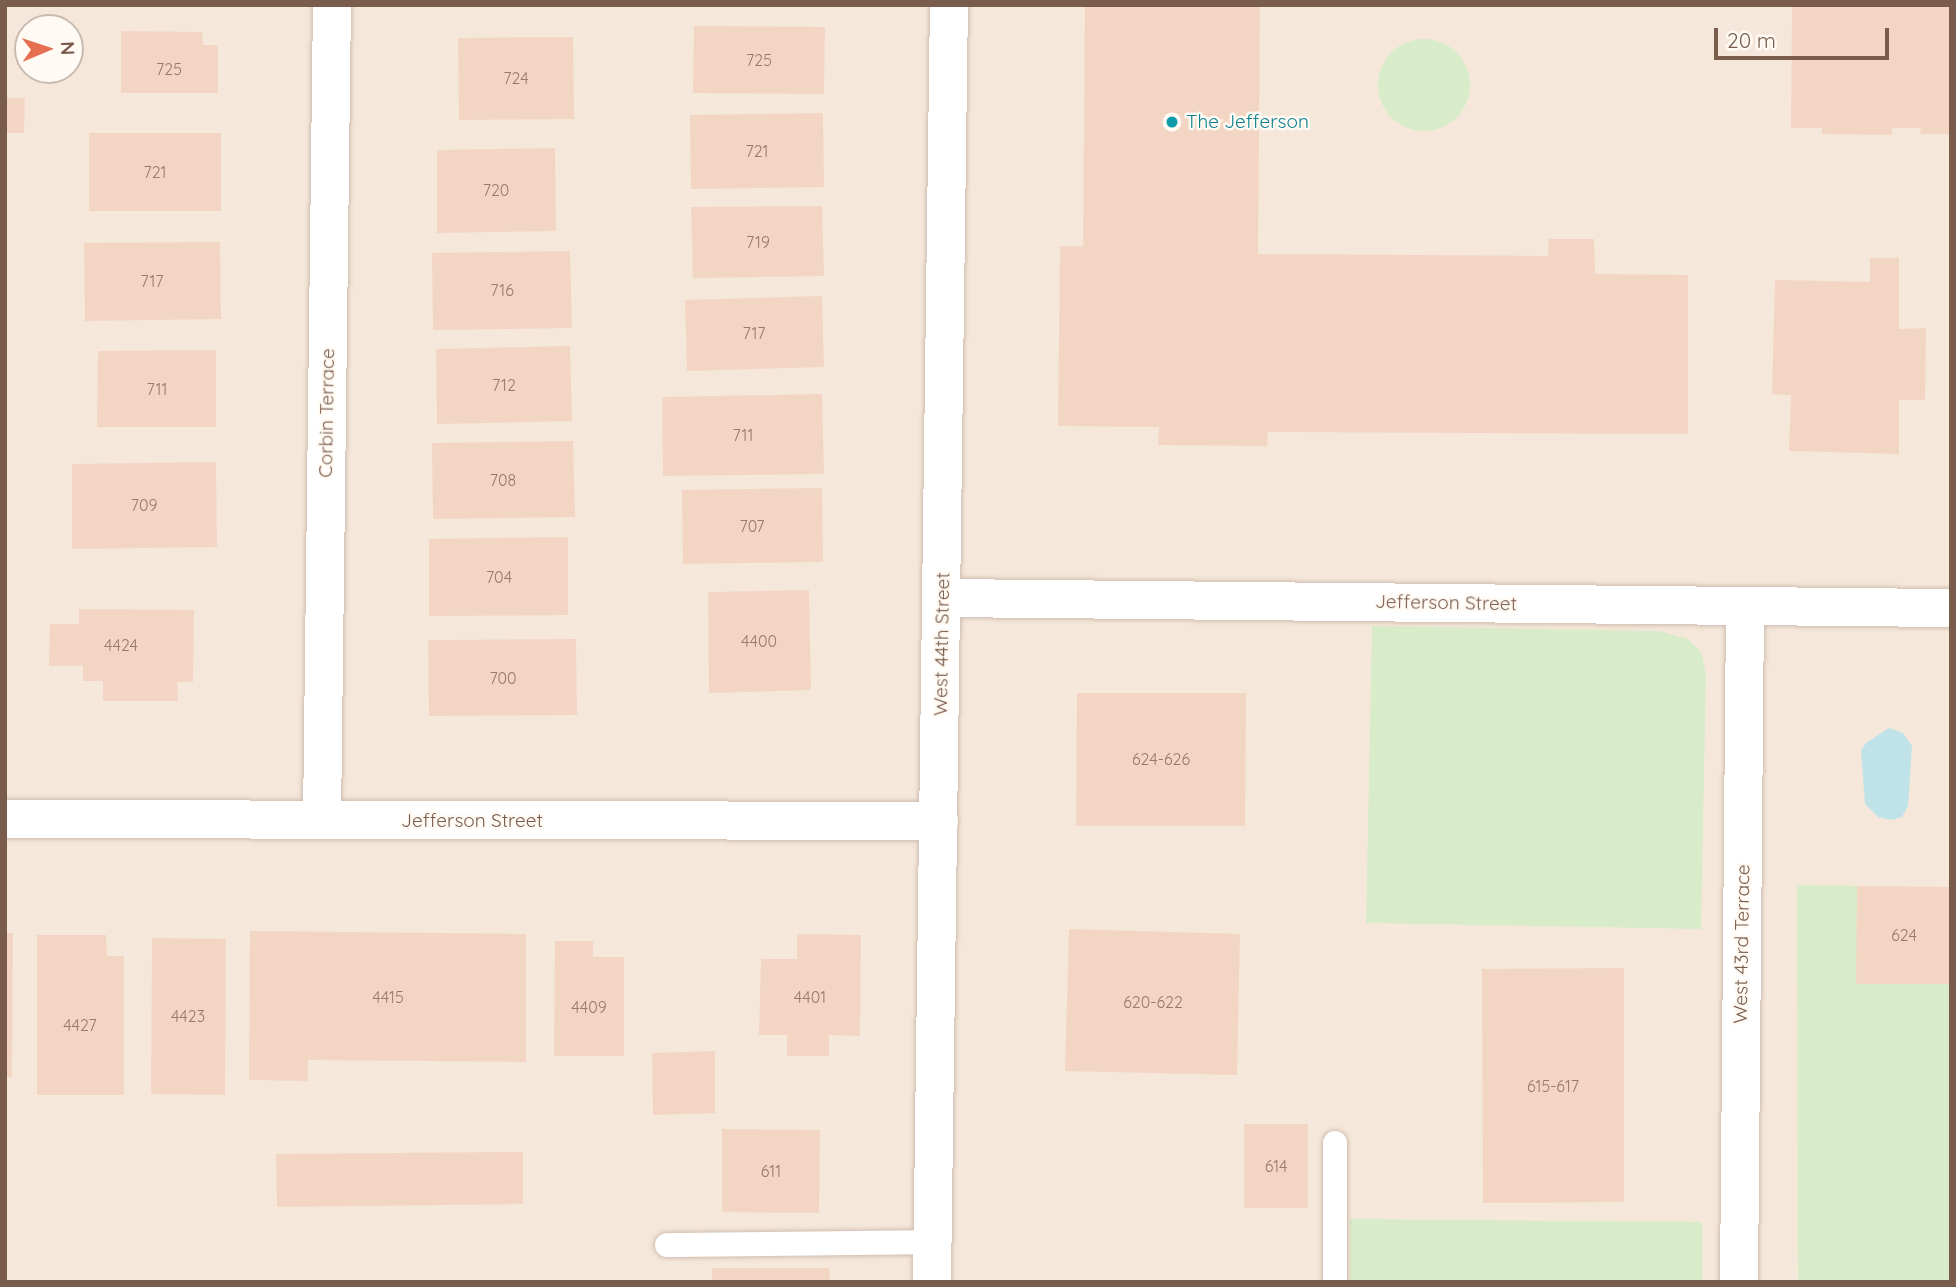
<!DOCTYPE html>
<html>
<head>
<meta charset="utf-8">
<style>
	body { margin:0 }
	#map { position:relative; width:1956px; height:1287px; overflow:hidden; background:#fdf6ec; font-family:Quicksand,sans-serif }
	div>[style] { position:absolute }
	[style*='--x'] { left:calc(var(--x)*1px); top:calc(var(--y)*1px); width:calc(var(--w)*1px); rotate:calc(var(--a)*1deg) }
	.residential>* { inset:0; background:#f5e8da }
	.green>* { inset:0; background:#d8ecc9 }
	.round { border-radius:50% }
	.water>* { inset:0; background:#bfe3e8 }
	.building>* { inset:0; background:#f3d5c3 }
	.roads { filter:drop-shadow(0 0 2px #d1beb0) drop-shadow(0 0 2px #d1beb0) }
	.service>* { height:24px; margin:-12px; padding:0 12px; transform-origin:12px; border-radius:12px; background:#fff }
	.minor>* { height:38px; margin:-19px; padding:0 19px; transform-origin:19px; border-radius:19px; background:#fff }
	.dots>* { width:19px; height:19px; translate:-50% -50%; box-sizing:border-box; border:4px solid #fffaf3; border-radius:50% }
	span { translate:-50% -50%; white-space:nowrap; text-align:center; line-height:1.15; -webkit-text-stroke:5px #fffaf3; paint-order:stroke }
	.number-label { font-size:16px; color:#987a6a }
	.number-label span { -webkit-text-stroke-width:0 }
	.culture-label { font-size:19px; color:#0d838f }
	.left { translate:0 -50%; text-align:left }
	.street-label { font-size:19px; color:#7a5c4d }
	.frame { position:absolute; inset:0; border:7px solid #7a5c4d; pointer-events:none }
	.north { position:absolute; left:14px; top:14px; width:70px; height:70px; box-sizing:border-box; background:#fffaf3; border:2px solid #cabbb1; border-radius:50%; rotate:88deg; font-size:19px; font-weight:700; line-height:28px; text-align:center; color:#7a5c4d }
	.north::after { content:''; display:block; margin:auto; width:24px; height:32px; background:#e76f51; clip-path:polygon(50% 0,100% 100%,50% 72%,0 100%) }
	.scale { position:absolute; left:1714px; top:28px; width:175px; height:32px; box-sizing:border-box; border:4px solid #7a5c4d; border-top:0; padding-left:9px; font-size:21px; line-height:24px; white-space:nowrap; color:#7a5c4d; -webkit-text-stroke:5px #fffaf3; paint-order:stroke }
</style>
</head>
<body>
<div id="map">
	<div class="residential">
		<i style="clip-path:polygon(evenodd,5px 5px,1951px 5px,1951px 1282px,5px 1282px,5px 5px,28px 28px,70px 28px,70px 70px,28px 70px,28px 28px)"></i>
	</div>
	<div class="green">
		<i class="round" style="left:1378px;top:39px;width:92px;height:92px"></i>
		<i style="clip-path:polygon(1372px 626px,1660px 631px,1688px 639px,1701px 652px,1706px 674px,1701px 929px,1366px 923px)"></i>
		<i style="clip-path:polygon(1797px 885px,1857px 886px,1857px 984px,1951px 984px,1951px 1282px,1798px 1282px)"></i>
		<i style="clip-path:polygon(1350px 1219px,1702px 1222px,1702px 1282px,1350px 1282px)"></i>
	</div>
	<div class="water">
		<i style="clip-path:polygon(1889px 728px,1903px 733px,1912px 746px,1908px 806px,1902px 817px,1891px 820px,1878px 817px,1865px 804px,1861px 751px,1866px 743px)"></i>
	</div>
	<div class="building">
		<i style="clip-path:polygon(1085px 5px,1260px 5px,1258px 254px,1548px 256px,1549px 239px,1594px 239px,1595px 274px,1688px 275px,1688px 434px,1268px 432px,1267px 446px,1158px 445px,1159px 427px,1058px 426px,1060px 246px,1083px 246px)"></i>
		<i style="clip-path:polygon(1792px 5px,1951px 5px,1951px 134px,1920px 134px,1921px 128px,1892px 128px,1892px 135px,1822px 134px,1822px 128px,1791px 128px)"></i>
		<i style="clip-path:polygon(694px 26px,825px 27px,824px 94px,693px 93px)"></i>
		<i style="clip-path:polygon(121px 31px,202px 32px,203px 45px,218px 45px,218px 93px,121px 93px)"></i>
		<i style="clip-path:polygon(573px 37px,574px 119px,459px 120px,458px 38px)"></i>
		<i style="clip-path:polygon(5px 98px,25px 98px,24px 133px,5px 133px)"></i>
		<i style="clip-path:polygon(823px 113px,824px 187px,691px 189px,690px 115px)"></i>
		<i style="clip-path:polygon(89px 133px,221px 133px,221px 211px,89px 211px)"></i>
		<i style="clip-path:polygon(555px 148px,556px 231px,437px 233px,437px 150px)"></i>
		<i style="clip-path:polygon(822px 206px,824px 276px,693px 278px,691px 207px)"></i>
		<i style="clip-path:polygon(220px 242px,221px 319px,85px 321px,84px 243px)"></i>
		<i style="clip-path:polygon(570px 251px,572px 328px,433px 330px,432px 253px)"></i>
		<i style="clip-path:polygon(1870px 258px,1899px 258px,1899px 329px,1926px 328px,1925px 400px,1899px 400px,1899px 454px,1789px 451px,1791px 395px,1772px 394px,1775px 280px,1870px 282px)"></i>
		<i style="clip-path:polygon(822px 296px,824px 367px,687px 371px,685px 300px)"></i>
		<i style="clip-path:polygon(570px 346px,572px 421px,437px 424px,436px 349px)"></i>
		<i style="clip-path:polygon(216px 350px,216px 427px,97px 427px,98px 351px)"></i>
		<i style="clip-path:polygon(822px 394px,824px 474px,663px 476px,662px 397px)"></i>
		<i style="clip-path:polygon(573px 441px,575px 517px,433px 519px,432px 443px)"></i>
		<i style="clip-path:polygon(216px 462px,217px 547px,72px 549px,72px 464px)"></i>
		<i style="clip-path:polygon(822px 488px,823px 562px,683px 564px,682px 490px)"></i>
		<i style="clip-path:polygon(568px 537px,568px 615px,429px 616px,429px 539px)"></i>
		<i style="clip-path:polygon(809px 590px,811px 690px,709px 693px,708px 592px)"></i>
		<i style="clip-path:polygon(79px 609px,194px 610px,193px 682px,177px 682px,178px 701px,103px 701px,103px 681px,83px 681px,83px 666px,49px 666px,50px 624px,79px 624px)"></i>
		<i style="clip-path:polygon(576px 639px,577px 715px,429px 716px,428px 640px)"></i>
		<i style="clip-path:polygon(1077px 693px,1246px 693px,1245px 826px,1076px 826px)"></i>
		<i style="clip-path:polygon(1857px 886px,1951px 887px,1951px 984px,1856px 984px)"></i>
		<i style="clip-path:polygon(1069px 929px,1240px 934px,1237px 1075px,1065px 1071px)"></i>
		<i style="clip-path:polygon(250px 931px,526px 934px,526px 1062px,308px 1060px,308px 1081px,249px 1080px)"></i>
		<i style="clip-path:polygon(5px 933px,13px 933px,12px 1077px,5px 1077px)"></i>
		<i style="clip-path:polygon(797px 934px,861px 935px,860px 1036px,829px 1035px,829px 1056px,787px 1056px,787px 1035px,759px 1035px,761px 959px,797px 959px)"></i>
		<i style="clip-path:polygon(37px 935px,106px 935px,107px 956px,124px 956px,124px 1095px,37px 1095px)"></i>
		<i style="clip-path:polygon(152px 938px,226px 939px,225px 1095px,151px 1094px)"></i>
		<i style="clip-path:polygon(555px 941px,593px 941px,593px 957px,624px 957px,624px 1056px,554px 1056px)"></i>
		<i style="clip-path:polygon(1624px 968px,1624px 1202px,1483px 1203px,1482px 969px)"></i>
		<i style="clip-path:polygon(715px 1051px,715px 1113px,653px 1115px,652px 1053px)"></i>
		<i style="clip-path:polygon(1244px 1124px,1308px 1124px,1308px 1208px,1244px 1208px)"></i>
		<i style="clip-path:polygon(722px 1129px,820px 1130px,819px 1213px,722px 1212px)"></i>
		<i style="clip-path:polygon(523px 1152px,523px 1204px,277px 1207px,276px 1154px)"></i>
		<i style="clip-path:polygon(712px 1268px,829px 1268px,830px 1282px,712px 1282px)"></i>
	</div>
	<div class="roads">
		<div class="service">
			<i style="--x:667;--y:1245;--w:265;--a:-0.6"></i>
			<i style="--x:1335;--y:1282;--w:139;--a:-90"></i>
		</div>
		<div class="minor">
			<i style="--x:942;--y:598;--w:1009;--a:0.57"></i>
			<i style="--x:5;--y:819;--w:934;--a:0.12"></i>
			<i style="--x:322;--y:820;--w:815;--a:-89.3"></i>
			<i style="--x:932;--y:1282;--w:1277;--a:-89.24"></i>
			<i style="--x:1739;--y:1282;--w:676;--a:-89.49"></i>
		</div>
	</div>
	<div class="dots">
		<i style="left:1172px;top:122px;background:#0f9aa8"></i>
	</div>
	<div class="number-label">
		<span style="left:759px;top:60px">725</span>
		<span style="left:169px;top:69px">725</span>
		<span style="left:516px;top:78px">724</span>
		<span style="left:757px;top:151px">721</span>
		<span style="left:155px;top:172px">721</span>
		<span style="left:496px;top:190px">720</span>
		<span style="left:758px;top:242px">719</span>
		<span style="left:152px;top:281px">717</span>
		<span style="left:502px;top:290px">716</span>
		<span style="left:754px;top:333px">717</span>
		<span style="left:504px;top:385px">712</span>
		<span style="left:157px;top:389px">711</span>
		<span style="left:743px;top:435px">711</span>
		<span style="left:503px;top:480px">708</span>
		<span style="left:144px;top:505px">709</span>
		<span style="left:752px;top:526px">707</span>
		<span style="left:499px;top:577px">704</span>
		<span style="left:759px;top:641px">4400</span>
		<span style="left:121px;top:645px">4424</span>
		<span style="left:503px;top:678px">700</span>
		<span style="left:1161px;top:759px">624-626</span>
		<span style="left:1904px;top:935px">624</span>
		<span style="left:388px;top:997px">4415</span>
		<span style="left:810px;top:997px">4401</span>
		<span style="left:1153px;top:1002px">620-622</span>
		<span style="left:589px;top:1007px">4409</span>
		<span style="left:188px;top:1016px">4423</span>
		<span style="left:80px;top:1025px">4427</span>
		<span style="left:1553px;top:1086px">615-617</span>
		<span style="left:1276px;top:1166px">614</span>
		<span style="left:771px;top:1171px">611</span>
	</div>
	<div class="culture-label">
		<span class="left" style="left:1186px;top:122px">The Jefferson</span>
	</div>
	<div class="street-label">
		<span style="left:327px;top:413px;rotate:-89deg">Corbin Terrace</span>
		<span style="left:1446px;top:603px;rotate:1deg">Jefferson Street</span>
		<span style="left:942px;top:644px;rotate:-89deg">West 44th Street</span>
		<span style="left:472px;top:821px">Jefferson Street</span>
		<span style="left:1742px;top:944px;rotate:-89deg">West 43rd Terrace</span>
	</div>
	<div class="frame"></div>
	<div class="north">N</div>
	<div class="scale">20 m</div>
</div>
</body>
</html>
